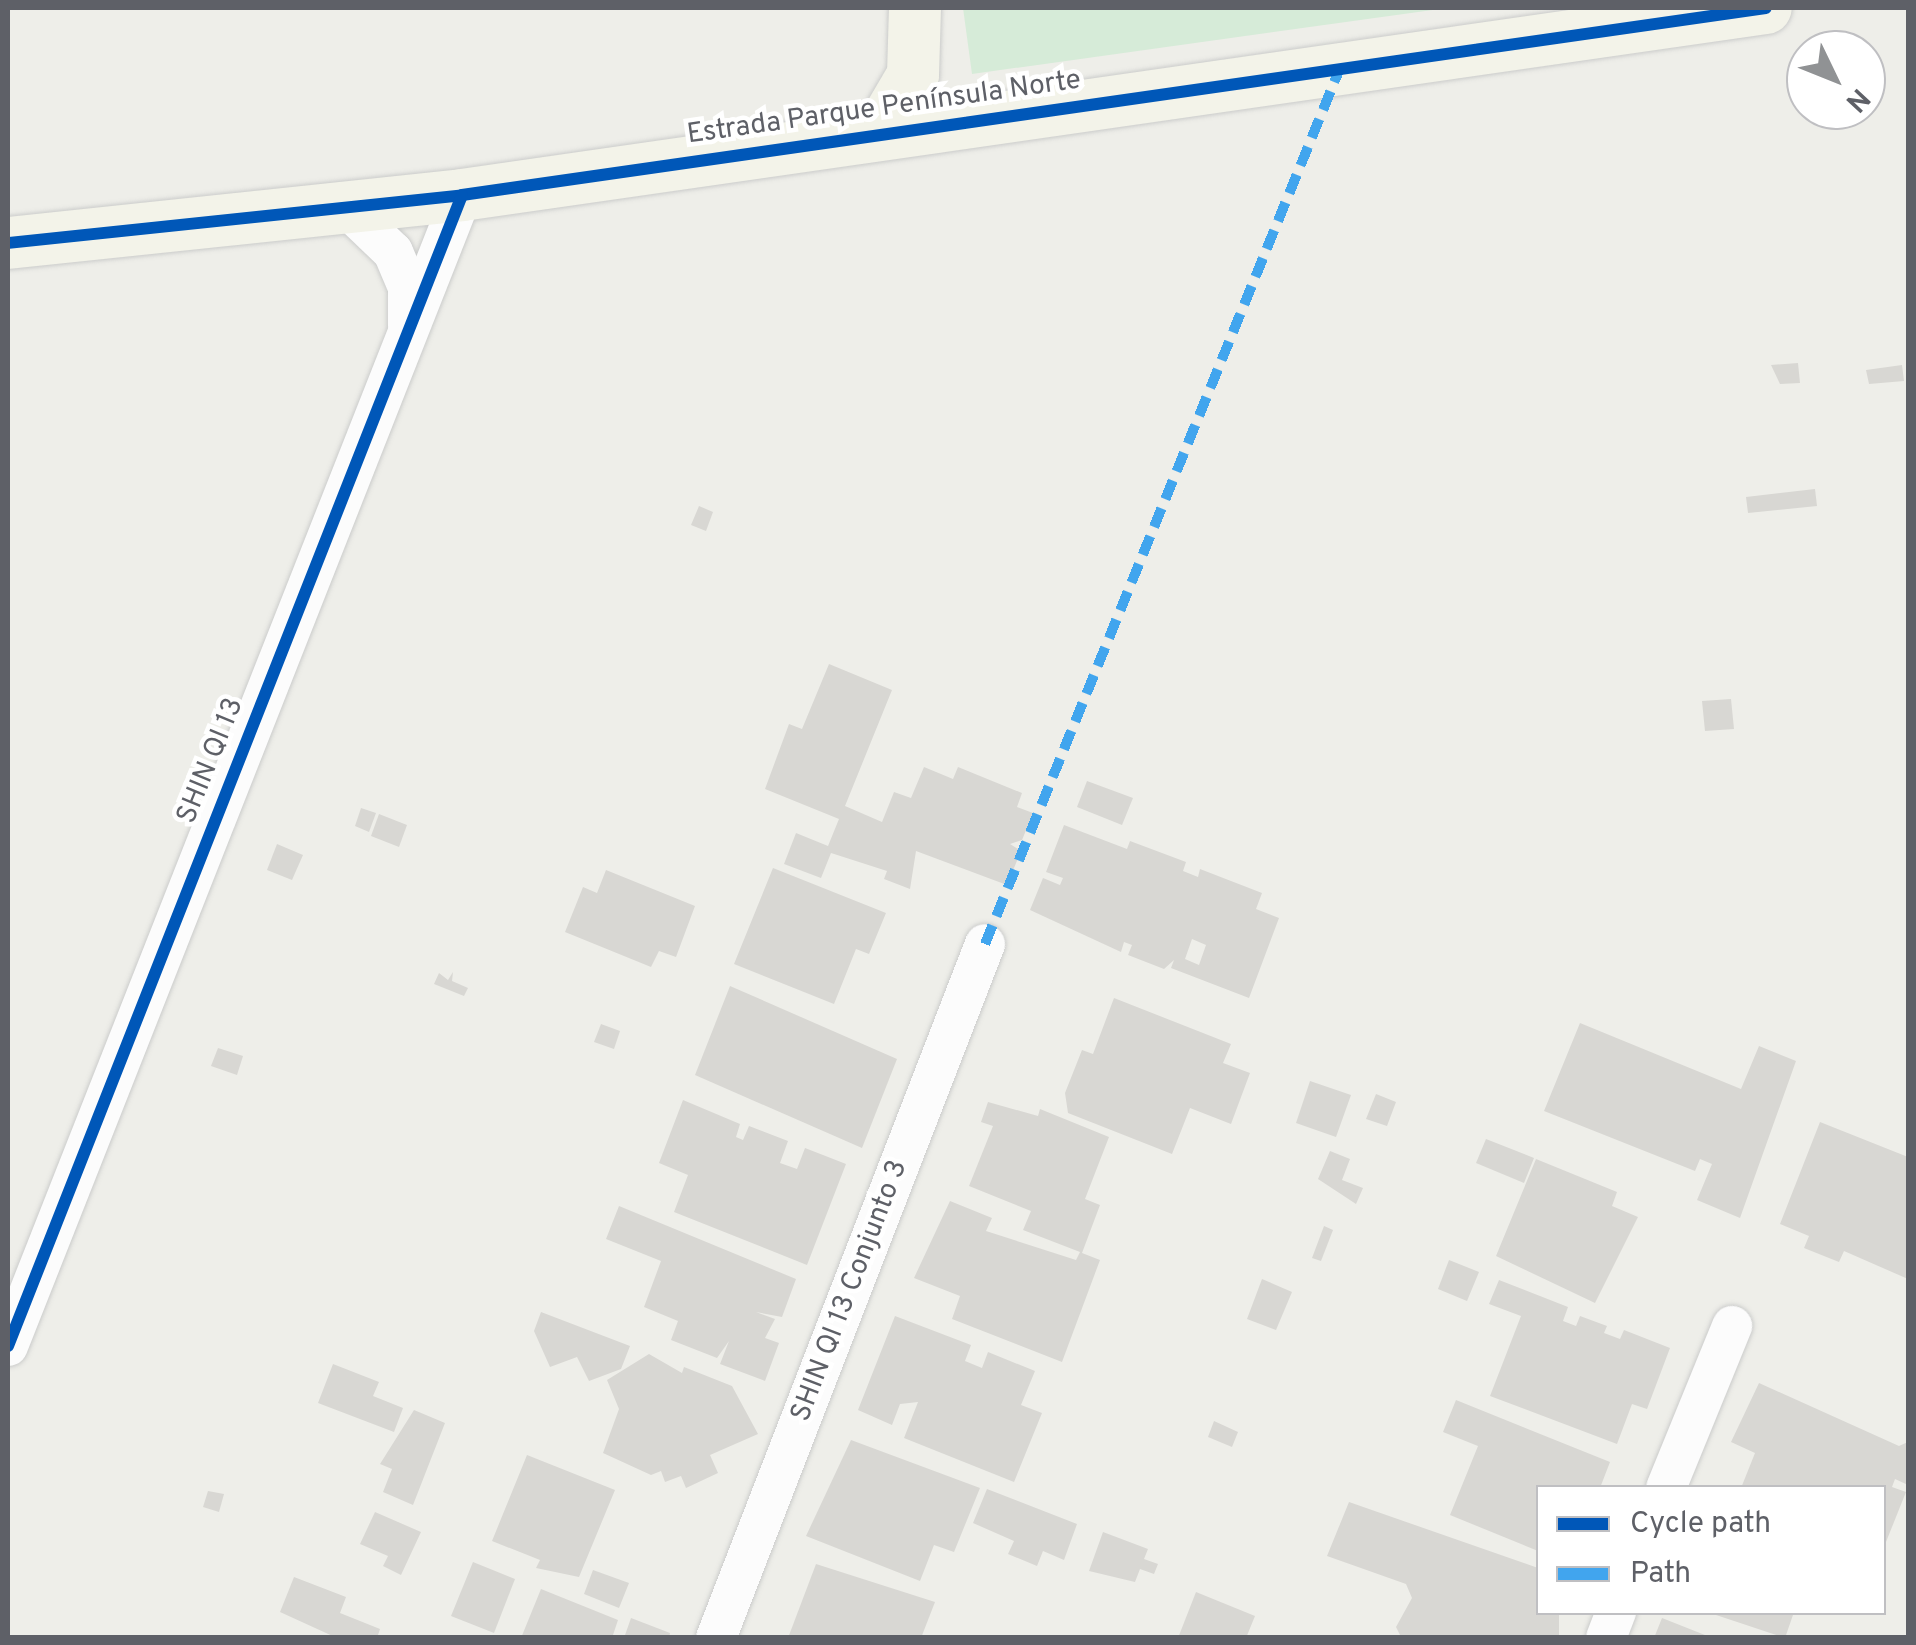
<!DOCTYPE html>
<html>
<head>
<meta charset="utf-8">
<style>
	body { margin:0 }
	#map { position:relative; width:1916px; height:1645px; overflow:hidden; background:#eeeee9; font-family:Overpass,sans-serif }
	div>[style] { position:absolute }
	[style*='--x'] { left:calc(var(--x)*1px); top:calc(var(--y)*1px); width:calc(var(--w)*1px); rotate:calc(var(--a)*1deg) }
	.green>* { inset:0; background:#d6ebd8 }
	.building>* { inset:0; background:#d8d7d3 }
	.roads { filter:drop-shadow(0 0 2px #cbcccb) drop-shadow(0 0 2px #cbcccb) }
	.minor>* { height:40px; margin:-20px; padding:0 20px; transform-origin:20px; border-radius:20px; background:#fcfcfc }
	.major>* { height:52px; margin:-26px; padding:0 26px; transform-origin:26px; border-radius:26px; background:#f3f3e9 }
	.quiet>* { height:10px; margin-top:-5px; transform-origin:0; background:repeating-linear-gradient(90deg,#41a5ee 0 20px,transparent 0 30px) }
	.cycleway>* { height:12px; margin:-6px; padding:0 6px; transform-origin:6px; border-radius:6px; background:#0057b8 }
	span { translate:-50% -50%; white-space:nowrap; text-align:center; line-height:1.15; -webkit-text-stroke:9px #fff; paint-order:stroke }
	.street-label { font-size:28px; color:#5e6067 }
	.frame { position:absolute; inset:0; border:10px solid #5e6067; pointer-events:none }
	.legend { position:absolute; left:1536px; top:1485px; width:350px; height:130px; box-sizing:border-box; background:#fff; border:2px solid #bfbfc2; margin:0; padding:12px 18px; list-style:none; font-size:30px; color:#5e6067 }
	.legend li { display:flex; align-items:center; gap:20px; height:50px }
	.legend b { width:50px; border:2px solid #bfbfc2 }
	.north { position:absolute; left:1786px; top:30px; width:100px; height:100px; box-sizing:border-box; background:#fff; border:2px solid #bfbfc2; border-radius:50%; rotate:133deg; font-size:28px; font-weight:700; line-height:40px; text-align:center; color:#5e6067 }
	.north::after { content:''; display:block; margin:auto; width:35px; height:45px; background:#909294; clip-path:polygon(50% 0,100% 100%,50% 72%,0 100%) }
</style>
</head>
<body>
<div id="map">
	<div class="green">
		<i style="clip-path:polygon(963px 8px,1447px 8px,972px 74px)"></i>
	</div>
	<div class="building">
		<i style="clip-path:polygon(1798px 363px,1800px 383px,1780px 384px,1771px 365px)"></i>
		<i style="clip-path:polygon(1902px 365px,1904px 381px,1869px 384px,1866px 370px)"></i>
		<i style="clip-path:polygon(1815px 489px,1817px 506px,1748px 513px,1746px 497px)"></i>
		<i style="clip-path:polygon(699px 506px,713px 512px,706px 531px,691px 525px)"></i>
		<i style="clip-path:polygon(829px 664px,892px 690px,845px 806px,882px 822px,894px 792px,911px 798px,924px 767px,953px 779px,958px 767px,1022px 793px,1017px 807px,1033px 813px,1022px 840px,1010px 844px,1021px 851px,1007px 885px,916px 851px,910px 889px,884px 879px,887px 871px,831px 853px,821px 878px,784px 864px,796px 833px,828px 846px,839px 819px,765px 789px,789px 724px,802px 729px)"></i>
		<i style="clip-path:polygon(1731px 699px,1734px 729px,1705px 731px,1702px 701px)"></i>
		<i style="clip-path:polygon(1087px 781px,1133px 798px,1122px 825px,1077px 807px)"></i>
		<i style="clip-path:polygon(361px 808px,376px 813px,369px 832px,355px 826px)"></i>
		<i style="clip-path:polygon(379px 814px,407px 825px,399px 847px,371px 836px)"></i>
		<i style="clip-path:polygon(evenodd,1064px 825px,1127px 849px,1130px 841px,1186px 862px,1183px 871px,1198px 877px,1200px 869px,1262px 893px,1256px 909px,1279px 918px,1249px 998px,1171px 968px,1174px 960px,1164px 969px,1128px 955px,1132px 945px,1124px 942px,1121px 952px,1030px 910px,1043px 878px,1060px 885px,1063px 878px,1046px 872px,1064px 825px,1192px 939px,1206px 945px,1199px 965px,1185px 959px,1192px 939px)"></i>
		<i style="clip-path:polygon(277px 844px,303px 855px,292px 880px,267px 870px)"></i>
		<i style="clip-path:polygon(773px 868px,886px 913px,869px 954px,856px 949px,834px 1004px,734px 964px)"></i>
		<i style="clip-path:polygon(606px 870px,695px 906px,676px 957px,659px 951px,651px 967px,565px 932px,583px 887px,597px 893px)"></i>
		<i style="clip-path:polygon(453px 972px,452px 981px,468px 988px,464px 996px,434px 984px,439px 973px,448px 980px)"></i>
		<i style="clip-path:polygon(730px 986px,897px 1059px,862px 1148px,695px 1075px)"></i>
		<i style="clip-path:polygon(1114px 998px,1231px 1044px,1223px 1063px,1250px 1073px,1231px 1124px,1190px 1108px,1172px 1154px,1068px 1113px,1065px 1093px,1082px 1050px,1093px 1054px)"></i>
		<i style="clip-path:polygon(1580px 1023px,1741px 1089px,1759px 1046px,1796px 1061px,1740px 1218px,1697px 1200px,1712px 1164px,1700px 1159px,1695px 1171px,1544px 1111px)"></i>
		<i style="clip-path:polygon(601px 1024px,620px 1031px,614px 1049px,594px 1042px)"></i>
		<i style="clip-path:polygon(218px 1048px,243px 1056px,237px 1075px,211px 1066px)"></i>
		<i style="clip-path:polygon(1310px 1081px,1351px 1095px,1336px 1137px,1296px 1123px)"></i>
		<i style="clip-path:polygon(1376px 1094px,1396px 1102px,1387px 1126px,1366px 1119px)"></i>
		<i style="clip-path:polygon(683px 1100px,740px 1124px,736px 1137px,743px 1140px,749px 1126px,788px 1141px,780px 1163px,797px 1169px,805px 1148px,846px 1164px,807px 1265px,674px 1212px,688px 1175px,659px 1163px)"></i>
		<i style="clip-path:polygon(988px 1102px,1038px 1116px,1040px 1109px,1109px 1137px,1085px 1199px,1100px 1205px,1082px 1253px,1100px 1260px,1062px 1362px,952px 1319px,960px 1296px,914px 1278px,950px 1201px,992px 1218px,986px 1231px,1076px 1260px,1080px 1252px,1023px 1230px,1031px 1211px,969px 1186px,993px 1126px,981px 1122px)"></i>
		<i style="clip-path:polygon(1820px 1122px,1908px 1157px,1908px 1279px,1844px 1251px,1839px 1262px,1804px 1248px,1809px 1236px,1780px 1224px)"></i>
		<i style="clip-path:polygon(1486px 1139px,1534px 1158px,1524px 1183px,1476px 1163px)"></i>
		<i style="clip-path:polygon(1330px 1151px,1350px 1159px,1342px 1180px,1363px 1188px,1356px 1204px,1318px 1179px)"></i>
		<i style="clip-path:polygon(1536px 1159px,1617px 1192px,1612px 1206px,1638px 1217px,1595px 1303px,1496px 1256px)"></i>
		<i style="clip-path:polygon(619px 1206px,796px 1279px,782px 1317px,756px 1312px,775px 1319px,765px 1338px,779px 1343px,765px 1381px,720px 1364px,729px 1341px,717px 1358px,671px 1340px,678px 1321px,644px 1307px,661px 1261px,606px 1239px)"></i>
		<i style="clip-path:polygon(1324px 1226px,1333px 1230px,1321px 1261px,1312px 1258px)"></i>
		<i style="clip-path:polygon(1449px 1260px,1479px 1272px,1467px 1301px,1438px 1289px)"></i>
		<i style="clip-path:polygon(1262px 1279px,1292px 1292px,1276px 1330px,1247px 1319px)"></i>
		<i style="clip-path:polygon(1499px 1280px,1568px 1307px,1563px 1321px,1576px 1326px,1580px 1316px,1607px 1326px,1604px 1333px,1620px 1339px,1624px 1330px,1670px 1348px,1647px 1409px,1632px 1404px,1617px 1444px,1490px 1396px,1521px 1316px,1489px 1304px)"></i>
		<i style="clip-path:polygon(541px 1312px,630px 1346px,621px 1369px,589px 1381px,577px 1357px,550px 1367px,534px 1331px)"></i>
		<i style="clip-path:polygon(895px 1316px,971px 1345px,965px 1361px,982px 1368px,988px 1352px,1035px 1371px,1021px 1405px,1042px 1413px,1014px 1482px,904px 1438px,918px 1402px,900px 1404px,892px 1425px,858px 1410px)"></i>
		<i style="clip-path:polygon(649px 1354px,682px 1373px,684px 1367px,732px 1386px,758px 1434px,710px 1455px,718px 1473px,686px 1488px,681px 1476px,665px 1482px,661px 1471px,651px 1475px,603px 1453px,619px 1409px,607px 1380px)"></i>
		<i style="clip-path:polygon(333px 1364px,379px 1382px,373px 1396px,403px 1408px,394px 1432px,318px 1403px)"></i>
		<i style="clip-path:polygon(1759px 1383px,1899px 1446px,1908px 1442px,1908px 1485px,1895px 1479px,1892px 1487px,1906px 1492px,1884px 1547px,1884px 1488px,1741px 1488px,1755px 1453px,1731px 1442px)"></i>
		<i style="clip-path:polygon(1456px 1400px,1610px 1462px,1600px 1488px,1538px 1488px,1538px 1551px,1450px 1515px,1478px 1446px,1443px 1432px)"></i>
		<i style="clip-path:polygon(414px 1410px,445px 1423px,413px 1505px,383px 1492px,392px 1469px,380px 1464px)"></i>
		<i style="clip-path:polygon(1214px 1421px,1238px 1432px,1232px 1447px,1208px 1437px)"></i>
		<i style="clip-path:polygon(851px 1440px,980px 1488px,954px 1552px,934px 1545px,920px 1581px,806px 1536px)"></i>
		<i style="clip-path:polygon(527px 1455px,615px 1490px,579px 1577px,536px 1568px,540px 1560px,492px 1541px)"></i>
		<i style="clip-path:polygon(987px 1489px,1077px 1524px,1064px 1560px,1043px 1551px,1037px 1566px,1008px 1554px,1014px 1541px,973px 1523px)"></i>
		<i style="clip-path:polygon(208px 1491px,224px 1494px,219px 1512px,203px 1507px)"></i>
		<i style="clip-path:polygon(1349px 1502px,1538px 1568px,1538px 1612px,1559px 1612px,1559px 1638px,1400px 1635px,1396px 1627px,1412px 1598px,1406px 1584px,1327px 1556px)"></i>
		<i style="clip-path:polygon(375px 1512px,421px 1532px,401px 1575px,383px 1566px,388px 1556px,360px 1544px)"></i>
		<i style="clip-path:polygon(1103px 1532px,1148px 1549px,1144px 1559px,1158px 1564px,1154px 1574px,1140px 1569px,1135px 1582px,1089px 1571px)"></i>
		<i style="clip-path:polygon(473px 1562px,515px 1579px,494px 1633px,451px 1616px)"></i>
		<i style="clip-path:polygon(816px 1564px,935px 1602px,921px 1638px,788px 1638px)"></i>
		<i style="clip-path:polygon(593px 1570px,629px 1583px,619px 1608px,584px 1594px)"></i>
		<i style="clip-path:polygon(294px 1577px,346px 1597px,340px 1613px,380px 1629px,377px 1638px,337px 1638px,280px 1612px)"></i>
		<i style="clip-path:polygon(541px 1589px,618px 1620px,612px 1638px,521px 1638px)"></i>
		<i style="clip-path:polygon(1196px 1592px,1255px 1616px,1246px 1638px,1178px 1638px)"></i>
		<i style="clip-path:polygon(1707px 1612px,1794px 1612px,1785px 1638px)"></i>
		<i style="clip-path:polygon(631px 1618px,670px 1633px,669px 1638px,624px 1638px)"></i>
		<i style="clip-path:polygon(1662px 1618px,1710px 1637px,1710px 1638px,1654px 1638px)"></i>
	</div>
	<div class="roads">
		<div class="minor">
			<i style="--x:346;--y:207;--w:65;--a:43.8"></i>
			<i style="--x:393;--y:252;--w:39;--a:67"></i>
			<i style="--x:408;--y:288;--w:38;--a:90"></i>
			<i style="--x:8;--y:1346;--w:1237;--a:-68.47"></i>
			<i style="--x:1666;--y:1488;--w:175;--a:-67.8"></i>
			<i style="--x:716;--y:1638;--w:744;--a:-68.81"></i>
			<i style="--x:1606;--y:1638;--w:28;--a:-69"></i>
		</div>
		<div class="major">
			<i style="--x:879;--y:133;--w:67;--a:-59.6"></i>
			<i style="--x:913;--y:75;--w:67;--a:-88.3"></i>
			<i style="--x:8;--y:243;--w:457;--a:-6"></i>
			<i style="--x:462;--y:195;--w:1317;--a:-8.16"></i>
		</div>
	</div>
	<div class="quiet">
		<i style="--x:985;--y:944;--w:945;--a:-67.94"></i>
	</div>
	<div class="cycleway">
		<i style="--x:8;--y:243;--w:457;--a:-6"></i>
		<i style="--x:462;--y:195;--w:1317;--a:-8.16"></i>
		<i style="--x:8;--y:1346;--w:1237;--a:-68.47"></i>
	</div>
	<div class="street-label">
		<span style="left:884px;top:108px;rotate:-8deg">Estrada Parque Península Norte</span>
		<span style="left:211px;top:761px;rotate:-68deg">SHIN QI 13</span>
		<span style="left:850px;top:1291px;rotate:-69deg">SHIN QI 13 Conjunto 3</span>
	</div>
	<div class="frame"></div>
	<ul class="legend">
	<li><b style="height:12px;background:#0057b8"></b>Cycle path</li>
	<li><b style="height:12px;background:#41a5ee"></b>Path</li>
	</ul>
	<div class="north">N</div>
</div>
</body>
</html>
